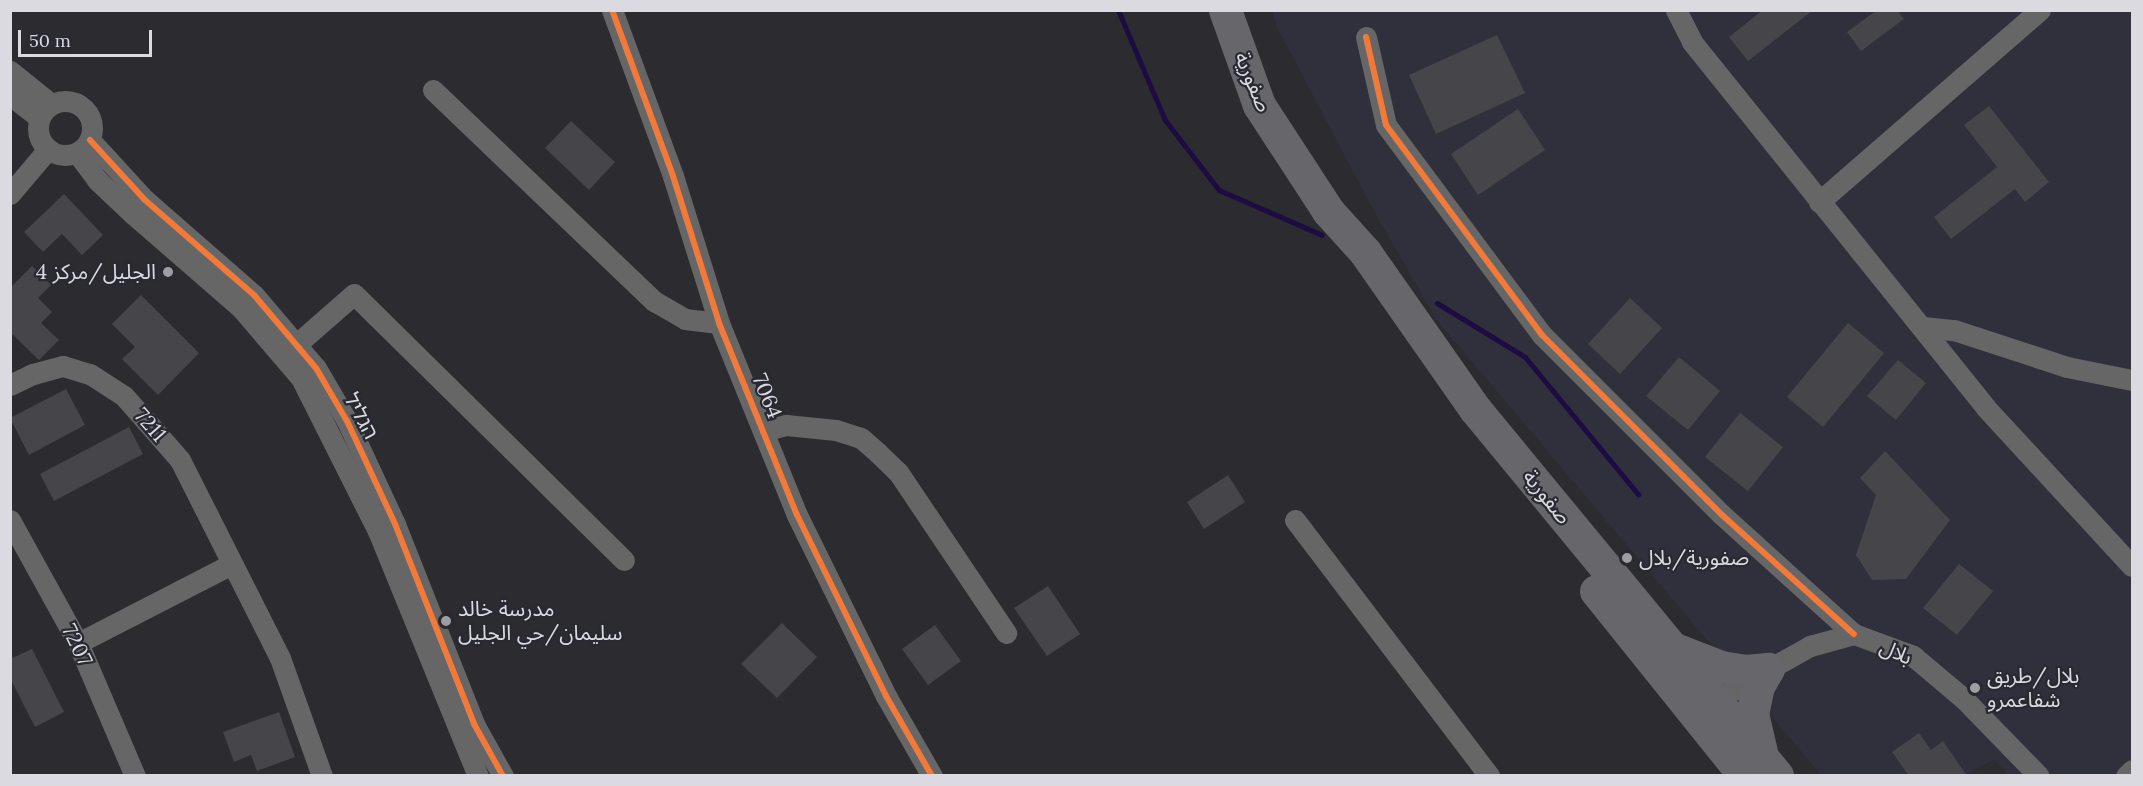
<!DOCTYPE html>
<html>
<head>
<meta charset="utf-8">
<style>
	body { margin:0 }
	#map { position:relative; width:2143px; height:786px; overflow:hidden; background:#2b2b30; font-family:Lora,"Noto Sans Arabic","Noto Sans Hebrew",serif }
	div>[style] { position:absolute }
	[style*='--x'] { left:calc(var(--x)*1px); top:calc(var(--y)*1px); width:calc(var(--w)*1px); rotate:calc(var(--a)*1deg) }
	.built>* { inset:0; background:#30303d }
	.stream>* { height:5px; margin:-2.5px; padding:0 2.5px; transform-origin:2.5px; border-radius:2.5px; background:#1c0c42 }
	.building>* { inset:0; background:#46454a }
	.minor>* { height:21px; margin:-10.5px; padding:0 10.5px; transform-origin:10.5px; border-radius:10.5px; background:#666667 }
	.minor>.ring { margin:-10.5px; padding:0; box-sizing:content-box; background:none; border:21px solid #666667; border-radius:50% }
	.primary>* { height:33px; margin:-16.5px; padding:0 16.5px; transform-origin:16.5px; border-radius:16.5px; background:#66666b }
	.cycleway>* { height:6px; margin:-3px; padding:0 3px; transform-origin:3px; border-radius:3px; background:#f17a3a }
	.dots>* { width:16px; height:16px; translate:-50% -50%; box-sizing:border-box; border:3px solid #292932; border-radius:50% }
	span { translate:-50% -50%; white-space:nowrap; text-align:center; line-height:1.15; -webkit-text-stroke:4.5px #292932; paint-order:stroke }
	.street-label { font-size:21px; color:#dadae0 }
	.poi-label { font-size:21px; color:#dadae0 }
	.right { translate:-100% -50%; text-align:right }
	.left { translate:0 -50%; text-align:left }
	.frame { position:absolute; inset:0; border:12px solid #dadae0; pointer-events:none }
	.scale { position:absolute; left:18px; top:30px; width:134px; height:27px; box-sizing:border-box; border:3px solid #dadae0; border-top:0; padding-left:8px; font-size:18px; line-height:21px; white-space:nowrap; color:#dadae0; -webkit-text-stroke:4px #292932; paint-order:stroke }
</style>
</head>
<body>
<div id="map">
	<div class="built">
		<i style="clip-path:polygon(1272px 11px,2132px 11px,2132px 775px,2008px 775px,1994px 759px,1966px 775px,1821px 775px,1436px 319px,1375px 213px,1278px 29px)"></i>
	</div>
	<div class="stream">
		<i style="--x:1118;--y:10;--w:120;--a:66.9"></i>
		<i style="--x:1165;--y:120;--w:88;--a:52.4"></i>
		<i style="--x:1219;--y:190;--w:112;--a:23.6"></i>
		<i style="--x:1437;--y:303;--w:103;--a:31.5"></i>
		<i style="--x:1525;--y:357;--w:178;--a:50.5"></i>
	</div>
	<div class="building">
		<i style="clip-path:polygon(1763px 10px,1813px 10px,1748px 61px,1729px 37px)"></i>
		<i style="clip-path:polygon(1877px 10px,1897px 10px,1904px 19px,1861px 51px,1847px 32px)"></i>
		<i style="clip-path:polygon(1497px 35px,1525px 93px,1436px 134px,1409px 75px)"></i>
		<i style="clip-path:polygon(1989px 106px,2049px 182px,2025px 202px,2015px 189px,1951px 239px,1934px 217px,1997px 167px,1964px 125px)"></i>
		<i style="clip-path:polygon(1518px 109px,1545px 150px,1478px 195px,1451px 154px)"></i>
		<i style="clip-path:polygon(571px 121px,615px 162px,589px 190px,545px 148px)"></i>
		<i style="clip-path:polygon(64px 194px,103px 235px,82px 255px,62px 234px,43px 252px,24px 232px)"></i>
		<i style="clip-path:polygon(32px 266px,51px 285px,38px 298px,52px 312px,41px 323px,59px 340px,39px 360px,10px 332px,10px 288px)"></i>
		<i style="clip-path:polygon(141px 295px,199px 353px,158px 395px,122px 359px,135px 347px,112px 324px)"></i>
		<i style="clip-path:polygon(1630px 298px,1662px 328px,1620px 374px,1588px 344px)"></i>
		<i style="clip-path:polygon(1848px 323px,1884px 353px,1823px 427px,1787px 397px)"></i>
		<i style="clip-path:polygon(1679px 357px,1720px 391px,1688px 430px,1646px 396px)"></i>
		<i style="clip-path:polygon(1898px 360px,1926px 383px,1896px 420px,1867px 396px)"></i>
		<i style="clip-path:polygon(66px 389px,85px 425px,29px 455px,10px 418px)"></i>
		<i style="clip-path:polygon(1740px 413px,1783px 447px,1748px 491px,1705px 457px)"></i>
		<i style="clip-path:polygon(129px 427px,143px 454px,54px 501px,40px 474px)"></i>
		<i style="clip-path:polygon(1885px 451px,1950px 520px,1906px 579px,1872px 580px,1856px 555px,1876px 495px,1860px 478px)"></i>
		<i style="clip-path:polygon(1228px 475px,1245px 502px,1204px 529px,1187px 502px)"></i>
		<i style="clip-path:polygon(1959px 564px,1993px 591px,1957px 635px,1923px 608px)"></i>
		<i style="clip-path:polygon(1048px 586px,1080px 634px,1047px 656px,1014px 608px)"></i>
		<i style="clip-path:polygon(782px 623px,817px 657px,777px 698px,741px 664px)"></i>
		<i style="clip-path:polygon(935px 625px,961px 661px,928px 685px,902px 649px)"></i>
		<i style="clip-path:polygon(32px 649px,64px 712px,35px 727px,10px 678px,10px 659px)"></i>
		<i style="clip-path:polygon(279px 712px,295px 757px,257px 771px,251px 755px,234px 762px,223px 732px)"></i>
		<i style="clip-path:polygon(1919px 733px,1931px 750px,1943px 741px,1967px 776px,1909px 776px,1892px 752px)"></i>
	</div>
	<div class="minor">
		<i style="--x:612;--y:10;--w:177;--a:69.8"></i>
		<i style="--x:673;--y:176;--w:154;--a:72.6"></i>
		<i style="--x:719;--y:323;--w:207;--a:67.9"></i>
		<i style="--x:797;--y:515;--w:202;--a:63.8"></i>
		<i style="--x:886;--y:696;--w:92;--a:60.1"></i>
		<i style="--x:1676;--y:10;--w:36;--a:63"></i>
		<i style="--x:1692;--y:42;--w:469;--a:51.2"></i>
		<i style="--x:1986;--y:408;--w:215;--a:47.3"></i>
		<i style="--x:1366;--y:37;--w:90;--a:77.2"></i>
		<i style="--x:1386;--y:125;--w:262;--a:53.4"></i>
		<i style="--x:1542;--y:335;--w:253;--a:45"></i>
		<i style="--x:1721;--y:514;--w:179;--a:42.1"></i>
		<i style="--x:10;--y:71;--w:53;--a:38.8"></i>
		<i style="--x:433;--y:90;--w:306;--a:43.7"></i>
		<i style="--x:654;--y:301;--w:36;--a:30"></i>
		<i style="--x:685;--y:319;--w:34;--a:7"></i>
		<i style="--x:10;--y:95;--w:37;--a:38"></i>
		<i class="ring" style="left:38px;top:101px;width:33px;height:33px"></i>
		<i style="--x:90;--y:140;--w:81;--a:47.5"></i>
		<i style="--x:145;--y:200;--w:145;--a:41.1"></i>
		<i style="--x:254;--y:295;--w:96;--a:49.7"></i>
		<i style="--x:316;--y:368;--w:61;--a:59.7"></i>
		<i style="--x:347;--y:421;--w:114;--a:65"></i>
		<i style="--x:395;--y:524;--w:215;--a:68.4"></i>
		<i style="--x:474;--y:724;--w:60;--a:60.9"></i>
		<i style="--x:77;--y:153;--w:34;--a:53"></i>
		<i style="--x:97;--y:180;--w:50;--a:43.4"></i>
		<i style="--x:133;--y:214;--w:143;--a:41"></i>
		<i style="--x:241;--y:308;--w:92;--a:49.4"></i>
		<i style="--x:301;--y:378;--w:171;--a:63.3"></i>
		<i style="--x:378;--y:531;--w:265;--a:67.8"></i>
		<i style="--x:10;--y:194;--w:59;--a:-49.8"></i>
		<i style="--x:1819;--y:202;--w:293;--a:-41"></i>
		<i style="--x:1923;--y:327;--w:31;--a:6"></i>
		<i style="--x:1954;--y:330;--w:119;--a:18.1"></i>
		<i style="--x:2067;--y:367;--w:66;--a:11.3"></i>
		<i style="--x:298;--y:343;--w:74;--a:-41.2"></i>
		<i style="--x:354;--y:294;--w:379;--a:44.6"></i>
		<i style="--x:10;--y:385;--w:25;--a:-26"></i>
		<i style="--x:33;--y:374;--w:31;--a:-15"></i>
		<i style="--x:63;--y:366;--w:28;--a:17"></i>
		<i style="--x:90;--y:374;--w:40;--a:32.9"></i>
		<i style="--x:124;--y:396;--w:85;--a:48.8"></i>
		<i style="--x:180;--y:460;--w:222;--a:63.2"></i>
		<i style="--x:280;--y:658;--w:125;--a:70.4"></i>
		<i style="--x:763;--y:431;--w:24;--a:-15"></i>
		<i style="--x:786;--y:425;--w:50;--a:5.7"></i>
		<i style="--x:836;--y:430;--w:26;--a:18"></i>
		<i style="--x:861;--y:438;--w:23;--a:41"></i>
		<i style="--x:878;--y:453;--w:28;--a:44"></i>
		<i style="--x:898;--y:472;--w:194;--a:56.1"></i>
		<i style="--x:10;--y:520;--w:141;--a:61.1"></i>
		<i style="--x:78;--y:643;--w:145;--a:66.8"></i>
		<i style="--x:1295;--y:520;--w:321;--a:52.8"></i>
		<i style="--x:78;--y:643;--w:173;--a:-27.2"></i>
		<i style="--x:1706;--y:709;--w:38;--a:-35"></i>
		<i style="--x:1737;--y:687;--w:84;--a:-29.3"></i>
		<i style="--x:1810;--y:646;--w:46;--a:-15.3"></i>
		<i style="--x:1854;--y:634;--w:63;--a:20.4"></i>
		<i style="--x:1913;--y:656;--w:67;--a:40.1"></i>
		<i style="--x:1964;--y:699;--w:107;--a:45.8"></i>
		<i style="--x:2126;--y:776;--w:8;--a:-45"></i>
	</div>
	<div class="primary">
		<i style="--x:1225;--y:10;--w:101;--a:70.3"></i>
		<i style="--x:1259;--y:105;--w:126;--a:56.9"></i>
		<i style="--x:1328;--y:211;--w:55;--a:47.9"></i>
		<i style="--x:1365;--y:252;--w:192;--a:55"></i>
		<i style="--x:1475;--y:409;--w:475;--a:50.5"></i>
		<i style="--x:1596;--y:591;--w:238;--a:51.2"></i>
		<i style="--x:1675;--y:649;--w:49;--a:21.4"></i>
		<i style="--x:1721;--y:667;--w:24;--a:9"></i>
		<i style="--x:1745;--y:671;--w:23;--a:-5"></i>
		<i style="--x:1761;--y:752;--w:39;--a:-103"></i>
		<i style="--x:1752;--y:714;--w:29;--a:-78"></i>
		<i style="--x:1758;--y:686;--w:20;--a:-60"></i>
	</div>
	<div class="cycleway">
		<i style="--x:612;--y:10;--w:177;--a:69.8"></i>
		<i style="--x:673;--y:176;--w:154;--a:72.6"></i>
		<i style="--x:719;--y:323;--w:207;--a:67.9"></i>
		<i style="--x:797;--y:515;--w:202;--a:63.8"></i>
		<i style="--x:886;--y:696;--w:92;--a:60.1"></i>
		<i style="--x:1366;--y:37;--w:90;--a:77.2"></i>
		<i style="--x:1386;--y:125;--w:262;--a:53.4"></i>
		<i style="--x:1542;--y:335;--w:253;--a:45"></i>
		<i style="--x:1721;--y:514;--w:179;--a:42.1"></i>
		<i style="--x:90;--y:140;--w:81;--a:47.5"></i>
		<i style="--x:145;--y:200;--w:145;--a:41.1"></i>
		<i style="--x:254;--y:295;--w:96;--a:49.7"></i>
		<i style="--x:316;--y:368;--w:61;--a:59.7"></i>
		<i style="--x:347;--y:421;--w:114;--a:65"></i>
		<i style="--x:395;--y:524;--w:215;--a:68.4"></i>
		<i style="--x:474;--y:724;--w:60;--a:60.9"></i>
	</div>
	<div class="dots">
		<i style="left:168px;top:272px;background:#9d9da2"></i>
		<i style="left:1627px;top:558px;background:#9d9da2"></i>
		<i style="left:446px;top:621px;background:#9d9da2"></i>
		<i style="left:1975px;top:688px;background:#9d9da2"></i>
	</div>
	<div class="street-label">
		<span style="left:1253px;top:82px;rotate:67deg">صفورية</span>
		<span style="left:767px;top:396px;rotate:68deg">7064</span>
		<span style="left:361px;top:416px;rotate:62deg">הגליל</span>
		<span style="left:150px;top:425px;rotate:49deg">7211</span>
		<span style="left:1547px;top:497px;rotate:51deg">صفورية</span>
		<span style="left:77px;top:645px;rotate:64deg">7207</span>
		<span style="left:1896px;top:652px;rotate:24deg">بلال</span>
	</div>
	<div class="poi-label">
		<span class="right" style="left:156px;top:272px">الجليل/مركز 4</span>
		<span class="left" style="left:1639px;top:558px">صفورية/بلال</span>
		<span class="left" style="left:458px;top:621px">مدرسة خالد<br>سليمان/حي الجليل</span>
		<span class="left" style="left:1987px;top:688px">بلال/طريق<br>شفاعمرو</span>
	</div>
	<div class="frame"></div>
	<div class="scale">50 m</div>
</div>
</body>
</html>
